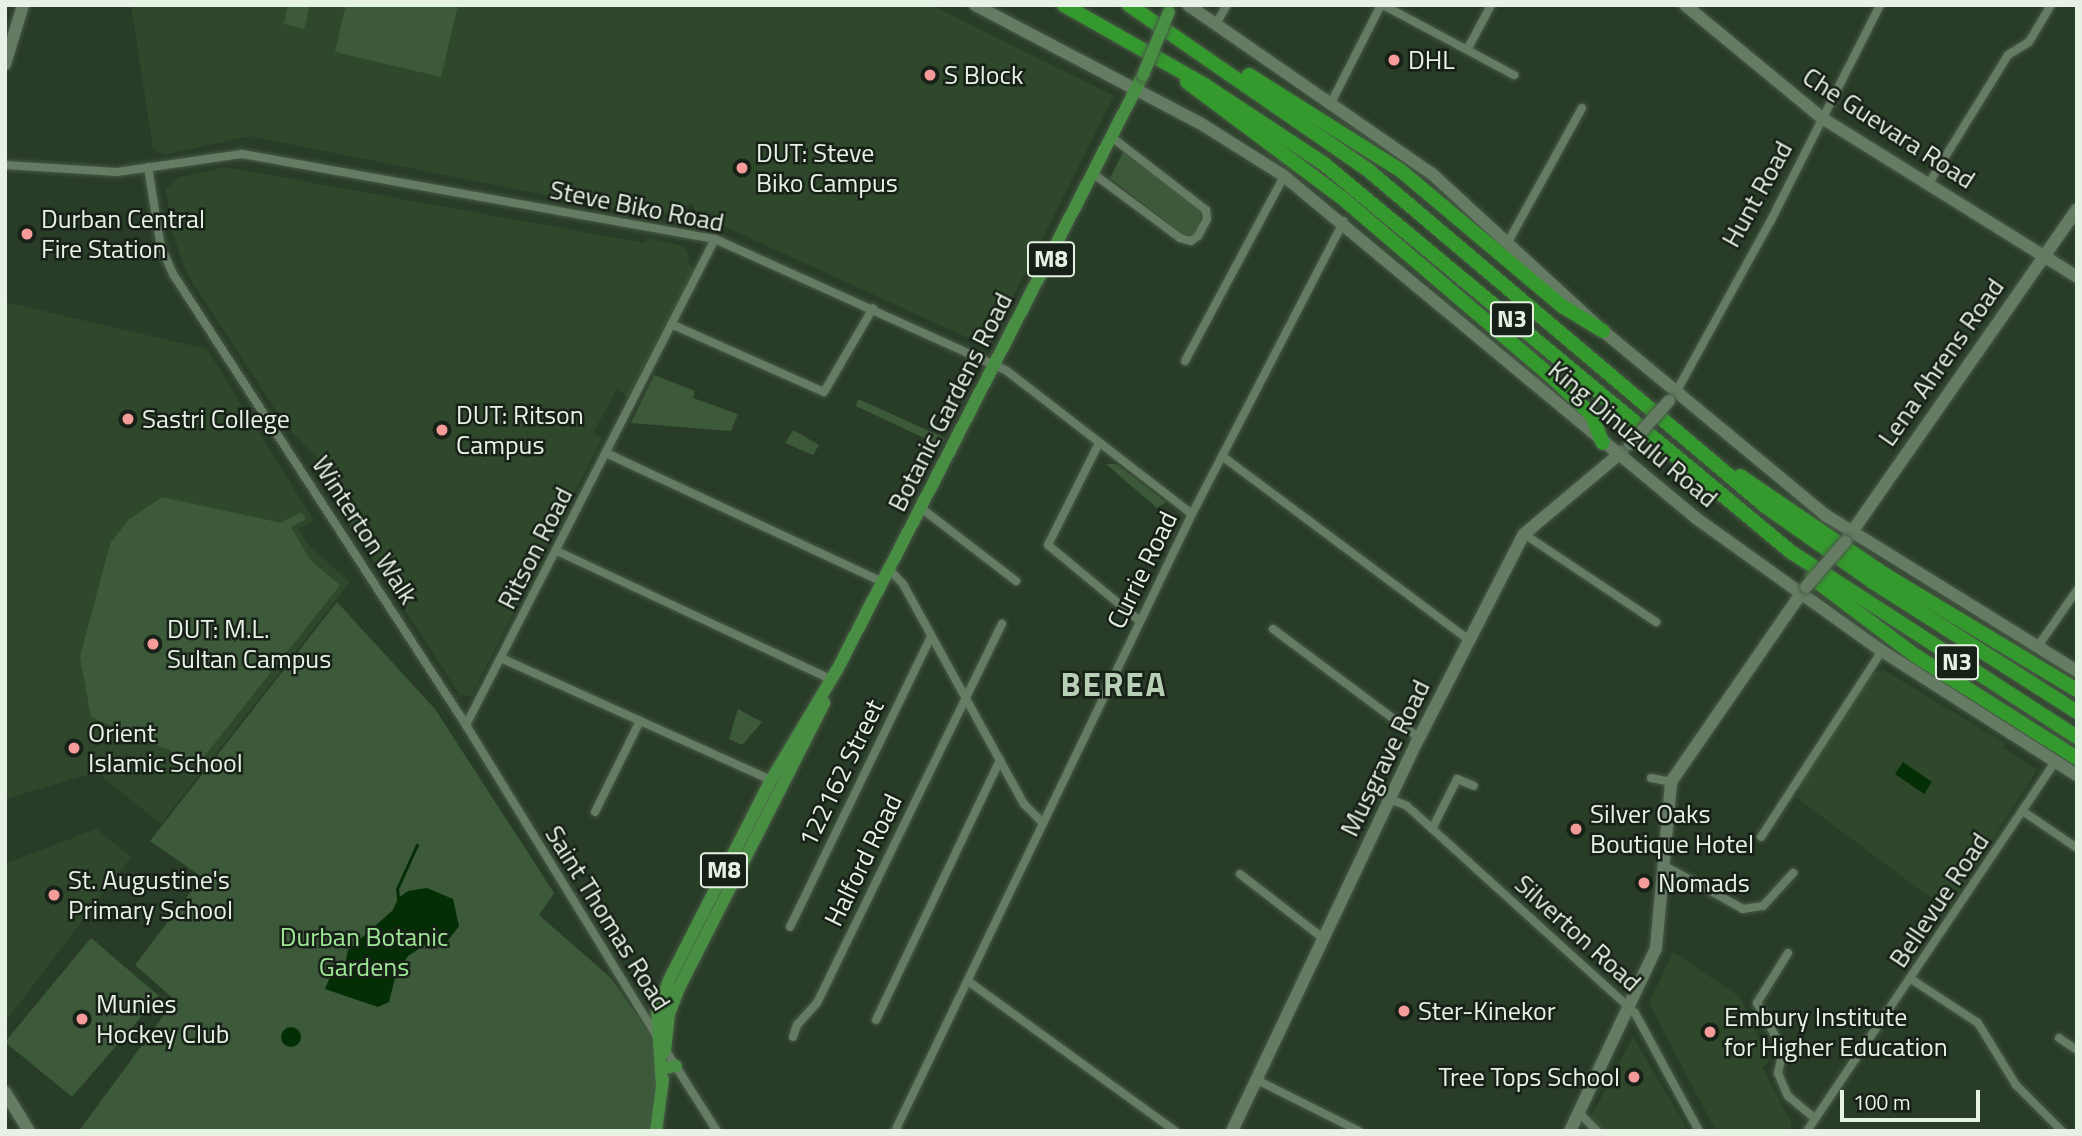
<!DOCTYPE html>
<html>
<head>
<meta charset="utf-8">
<style>
	body { margin:0 }
	#map { position:relative; width:2082px; height:1136px; overflow:hidden; background:#293c27; font-family:"Titillium Web",sans-serif }
	div>[style] { position:absolute }
	[style*='--x'] { left:calc(var(--x)*1px); top:calc(var(--y)*1px); width:calc(var(--w)*1px); rotate:calc(var(--a)*1deg) }
	.built>* { inset:0; background:#2f482c }
	.green>* { inset:0; background:#3c5a39 }
	.water>* { inset:0; background:#042e03 }
	.round { border-radius:50% }
	.stream>* { height:2.5px; margin:-1.25px; padding:0 1.25px; transform-origin:1.25px; border-radius:1.25px; background:#042e03 }
	.roads { filter:drop-shadow(0 0 2px #485946) drop-shadow(0 0 2px #485946) }
	.street>* { height:8px; margin:-4px; padding:0 4px; transform-origin:4px; border-radius:4px; background:#657b63 }
	.secondary>* { height:12px; margin:-6px; padding:0 6px; transform-origin:6px; border-radius:6px; background:#657b63 }
	.primary>* { height:12px; margin:-6px; padding:0 6px; transform-origin:6px; border-radius:6px; background:#488e43 }
	.highway>* { height:14px; margin:-7px; padding:0 7px; transform-origin:7px; border-radius:7px; background:#349a2e }
	.bridges { filter:drop-shadow(0 0 2px #485946) drop-shadow(0 0 2px #485946) }
	.secondary-bridge>* { height:12px; margin:-6px; padding:0 6px; transform-origin:6px; border-radius:6px; background:#657b63 }
	.primary-bridge>* { height:12px; margin:-6px; padding:0 6px; transform-origin:6px; border-radius:6px; background:#488e43 }
	.dots>* { width:19px; height:19px; translate:-50% -50%; box-sizing:border-box; border:4px solid #182117; border-radius:50% }
	span { translate:-50% -50%; white-space:nowrap; text-align:center; line-height:1.15; -webkit-text-stroke:5px #182117; paint-order:stroke }
	.shield-label span { padding:2px 5px; background:#182117; border:2px solid; border-radius:5px; -webkit-text-stroke-width:0 }
	.shield-label { font-size:24px; color:#e6f2e4; font-weight:700 }
	.poi-label { font-size:26px; color:#e6f2e4 }
	.left { translate:0 -50%; text-align:left }
	.right { translate:-100% -50%; text-align:right }
	.street-label { font-size:26px; color:#e6f2e4 }
	.park-label { font-size:26px; color:#9ce694 }
	.district-label { font-size:33px; color:#b7cfb4; font-weight:700; letter-spacing:2px }
	.frame { position:absolute; inset:0; border:7px solid #e6f2e4; pointer-events:none }
	.scale { position:absolute; left:1840px; top:1090px; width:140px; height:32px; box-sizing:border-box; border:4px solid #e6f2e4; border-top:0; padding-left:9px; font-size:21px; line-height:24px; white-space:nowrap; color:#e6f2e4; -webkit-text-stroke:5px #182117; paint-order:stroke }
</style>
</head>
<body>
<div id="map">
	<div class="built">
		<i style="clip-path:polygon(131px 5px,931px 5px,1114px 96px,988px 347px,724px 226px,709px 212px,694px 210px,694px 203px,662px 215px,627px 211px,249px 136px,164px 155px,153px 148px)"></i>
		<i style="clip-path:polygon(225px 167px,644px 243px,648px 238px,683px 246px,689px 256px,687px 261px,694px 269px,628px 398px,617px 389px,593px 433px,602px 438px,471px 696px,460px 695px,348px 522px,354px 518px,316px 457px,286px 426px,187px 274px,172px 231px,166px 189px,180px 177px)"></i>
		<i style="clip-path:polygon(5px 302px,207px 349px,314px 521px,298px 528px,309px 546px,350px 582px,161px 824px,96px 772px,5px 799px)"></i>
		<i style="clip-path:polygon(1884px 670px,2005px 743px,2003px 748px,2037px 770px,1947px 910px,1796px 797px,1801px 791px,1795px 787px,1872px 673px)"></i>
		<i style="clip-path:polygon(96px 829px,131px 857px,5px 1022px,5px 864px)"></i>
		<i style="clip-path:polygon(1673px 952px,1740px 997px,1769px 1062px,1762px 1067px,1791px 1122px,1790px 1131px,1716px 1131px,1649px 1003px)"></i>
		<i style="clip-path:polygon(1633px 1037px,1686px 1126px,1682px 1131px,1599px 1131px,1591px 1117px)"></i>
	</div>
	<div class="green">
		<i style="clip-path:polygon(288px 5px,310px 5px,304px 29px,284px 24px)"></i>
		<i style="clip-path:polygon(346px 5px,458px 5px,441px 77px,335px 52px)"></i>
		<i style="clip-path:polygon(1123px 152px,1201px 211px,1200px 225px,1194px 233px,1184px 235px,1110px 178px)"></i>
		<i style="clip-path:polygon(654px 375px,695px 391px,693px 398px,738px 414px,731px 431px,631px 423px)"></i>
		<i style="clip-path:polygon(858px 399px,945px 438px,941px 446px,856px 406px)"></i>
		<i style="clip-path:polygon(793px 430px,819px 445px,813px 455px,785px 443px)"></i>
		<i style="clip-path:polygon(1106px 464px,1116px 464px,1166px 502px,1157px 508px)"></i>
		<i style="clip-path:polygon(162px 497px,281px 523px,301px 512px,306px 519px,291px 527px,310px 560px,340px 585px,199px 763px,91px 717px,80px 657px,110px 544px,128px 520px)"></i>
		<i style="clip-path:polygon(337px 602px,435px 709px,554px 893px,539px 915px,611px 978px,661px 1050px,653px 1131px,79px 1131px,175px 1000px,135px 965px,202px 877px,150px 841px)"></i>
		<i style="clip-path:polygon(738px 709px,762px 722px,742px 745px,729px 739px)"></i>
		<i style="clip-path:polygon(91px 938px,159px 996px,72px 1097px,5px 1042px)"></i>
	</div>
	<div class="water">
		<i style="clip-path:polygon(1903px 762px,1932px 782px,1924px 794px,1895px 774px)"></i>
		<i style="clip-path:polygon(427px 888px,453px 899px,459px 926px,446px 943px,428px 943px,408px 956px,396px 974px,389px 1002px,378px 1007px,325px 989px,330px 977px,345px 965px,348px 950px,393px 910px,398px 898px,408px 891px)"></i>
		<i class="round" style="left:281px;top:1027px;width:20px;height:20px"></i>
	</div>
	<div class="stream">
		<i style="--x:398;--y:898;--w:9;--a:-96"></i>
		<i style="--x:397;--y:889;--w:48;--a:-65.6"></i>
	</div>
	<div class="roads">
		<div class="street">
			<i style="--x:1383;--y:5;--w:149;--a:28.1"></i>
			<i style="--x:1216;--y:24;--w:22;--a:-60"></i>
			<i style="--x:1467;--y:50;--w:51;--a:-61.9"></i>
			<i style="--x:1332;--y:101;--w:108;--a:-63"></i>
			<i style="--x:5;--y:165;--w:112;--a:3.6"></i>
			<i style="--x:117;--y:172;--w:126;--a:-8.2"></i>
			<i style="--x:242;--y:154;--w:481;--a:10.2"></i>
			<i style="--x:715;--y:239;--w:320;--a:24.3"></i>
			<i style="--x:1007;--y:371;--w:234;--a:37.7"></i>
			<i style="--x:148;--y:167;--w:81;--a:80.8"></i>
			<i style="--x:161;--y:247;--w:30;--a:66"></i>
			<i style="--x:173;--y:274;--w:538;--a:56.99"></i>
			<i style="--x:466;--y:725;--w:364;--a:58.5"></i>
			<i style="--x:1095;--y:175;--w:106;--a:36.5"></i>
			<i style="--x:1180;--y:238;--w:11;--a:15"></i>
			<i style="--x:1191;--y:241;--w:9;--a:-36"></i>
			<i style="--x:1198;--y:236;--w:19;--a:-62"></i>
			<i style="--x:1207;--y:219;--w:9;--a:-96"></i>
			<i style="--x:1206;--y:210;--w:116;--a:-142.3"></i>
			<i style="--x:1929;--y:183;--w:150;--a:-58.3"></i>
			<i style="--x:2008;--y:55;--w:25;--a:-32"></i>
			<i style="--x:2029;--y:42;--w:43;--a:-59.3"></i>
			<i style="--x:1508;--y:242;--w:153;--a:-61.1"></i>
			<i style="--x:671;--y:324;--w:167;--a:24"></i>
			<i style="--x:824;--y:392;--w:97;--a:-59.7"></i>
			<i style="--x:1185;--y:361;--w:210;--a:-61.8"></i>
			<i style="--x:1675;--y:394;--w:196;--a:-61.1"></i>
			<i style="--x:1770;--y:222;--w:243;--a:-63.1"></i>
			<i style="--x:1099;--y:443;--w:114;--a:116.6"></i>
			<i style="--x:1048;--y:545;--w:119;--a:39.6"></i>
			<i style="--x:606;--y:453;--w:306;--a:25"></i>
			<i style="--x:1222;--y:456;--w:308;--a:36.7"></i>
			<i style="--x:921;--y:508;--w:120;--a:37.5"></i>
			<i style="--x:1524;--y:534;--w:159;--a:33.7"></i>
			<i style="--x:557;--y:551;--w:305;--a:25.1"></i>
			<i style="--x:889;--y:569;--w:21;--a:47"></i>
			<i style="--x:903;--y:584;--w:251;--a:61.2"></i>
			<i style="--x:1024;--y:804;--w:27;--a:45"></i>
			<i style="--x:1273;--y:629;--w:182;--a:36.7"></i>
			<i style="--x:2038;--y:646;--w:68;--a:-55.1"></i>
			<i style="--x:503;--y:659;--w:294;--a:24.3"></i>
			<i style="--x:466;--y:725;--w:546;--a:-62.87"></i>
			<i style="--x:1651;--y:778;--w:20;--a:11"></i>
			<i style="--x:1390;--y:799;--w:18;--a:22"></i>
			<i style="--x:1407;--y:806;--w:308;--a:42.2"></i>
			<i style="--x:1635;--y:1013;--w:134;--a:61.5"></i>
			<i style="--x:595;--y:812;--w:102;--a:-63.7"></i>
			<i style="--x:2024;--y:812;--w:64;--a:34.2"></i>
			<i style="--x:1432;--y:829;--w:56;--a:-63.4"></i>
			<i style="--x:1457;--y:779;--w:18;--a:22"></i>
			<i style="--x:1761;--y:837;--w:222;--a:-57"></i>
			<i style="--x:1663;--y:865;--w:91;--a:28.8"></i>
			<i style="--x:1743;--y:909;--w:20;--a:-9"></i>
			<i style="--x:1763;--y:906;--w:45;--a:-47.7"></i>
			<i style="--x:1240;--y:874;--w:106;--a:37.7"></i>
			<i style="--x:790;--y:927;--w:323;--a:-64.1"></i>
			<i style="--x:1788;--y:953;--w:59;--a:121.8"></i>
			<i style="--x:1757;--y:1003;--w:54;--a:61"></i>
			<i style="--x:1783;--y:1050;--w:24;--a:102"></i>
			<i style="--x:1778;--y:1073;--w:25;--a:67"></i>
			<i style="--x:1788;--y:1096;--w:35;--a:40"></i>
			<i style="--x:1911;--y:979;--w:80;--a:33.3"></i>
			<i style="--x:1978;--y:1023;--w:73;--a:58.5"></i>
			<i style="--x:2016;--y:1085;--w:65;--a:45"></i>
			<i style="--x:968;--y:981;--w:256;--a:35.9"></i>
			<i style="--x:876;--y:1020;--w:288;--a:-64.5"></i>
			<i style="--x:793;--y:1037;--w:13;--a:-72"></i>
			<i style="--x:797;--y:1025;--w:30;--a:-48"></i>
			<i style="--x:817;--y:1003;--w:422;--a:-64"></i>
			<i style="--x:2059;--y:1038;--w:22;--a:34"></i>
			<i style="--x:663;--y:1046;--w:101;--a:57.6"></i>
			<i style="--x:1257;--y:1080;--w:114;--a:26.6"></i>
			<i style="--x:1579;--y:1113;--w:25;--a:45"></i>
			<i style="--x:895;--y:1131;--w:685;--a:-64.3"></i>
			<i style="--x:1192;--y:514;--w:330;--a:-62.6"></i>
			<i style="--x:1807;--y:1131;--w:446;--a:-56.1"></i>
		</div>
		<div class="secondary">
			<i style="--x:975;--y:5;--w:254;--a:27.7"></i>
			<i style="--x:1200;--y:123;--w:99;--a:32.2"></i>
			<i style="--x:1284;--y:176;--w:535;--a:39.7"></i>
			<i style="--x:1696;--y:518;--w:229;--a:35.6"></i>
			<i style="--x:1882;--y:651;--w:231;--a:32.5"></i>
			<i style="--x:1188;--y:5;--w:295;--a:34.7"></i>
			<i style="--x:1431;--y:173;--w:234;--a:42.6"></i>
			<i style="--x:1603;--y:331;--w:291;--a:39.6"></i>
			<i style="--x:1827;--y:516;--w:294;--a:31.8"></i>
			<i style="--x:1685;--y:5;--w:178;--a:39.5"></i>
			<i style="--x:1822;--y:118;--w:301;--a:31.9"></i>
			<i style="--x:5;--y:64;--w:62;--a:-73"></i>
			<i style="--x:1847;--y:539;--w:402;--a:-55.1"></i>
			<i style="--x:5;--y:1092;--w:46;--a:58.4"></i>
			<i style="--x:1232;--y:1131;--w:435;--a:-64.6"></i>
			<i style="--x:1419;--y:738;--w:229;--a:-62.8"></i>
			<i style="--x:1524;--y:534;--w:129;--a:-40"></i>
			<i style="--x:1570;--y:1131;--w:202;--a:-64.8"></i>
			<i style="--x:1656;--y:948;--w:167;--a:-84.8"></i>
			<i style="--x:1671;--y:782;--w:232;--a:-55.4"></i>
		</div>
		<div class="primary">
			<i style="--x:665;--y:1051;--w:37;--a:-84"></i>
			<i style="--x:669;--y:1014;--w:28;--a:-69"></i>
			<i style="--x:679;--y:988;--w:320;--a:-63"></i>
			<i style="--x:664;--y:1068;--w:12;--a:-9"></i>
			<i style="--x:662;--y:1087;--w:75;--a:-93.8"></i>
			<i style="--x:657;--y:1012;--w:34;--a:-69"></i>
			<i style="--x:669;--y:980;--w:225;--a:-63"></i>
			<i style="--x:771;--y:780;--w:131;--a:-59.1"></i>
			<i style="--x:838;--y:668;--w:667;--a:-62.78"></i>
			<i style="--x:656;--y:1131;--w:52;--a:-82.3"></i>
		</div>
		<div class="highway">
			<i style="--x:1064;--y:5;--w:160;--a:29.6"></i>
			<i style="--x:1203;--y:84;--w:144;--a:33.4"></i>
			<i style="--x:1323;--y:163;--w:609;--a:39.73"></i>
			<i style="--x:1791;--y:552;--w:341;--a:32.9"></i>
			<i style="--x:1129;--y:5;--w:290;--a:34.6"></i>
			<i style="--x:1368;--y:170;--w:520;--a:40.24"></i>
			<i style="--x:1765;--y:506;--w:132;--a:35.1"></i>
			<i style="--x:1873;--y:582;--w:242;--a:32.5"></i>
			<i style="--x:1249;--y:75;--w:178;--a:32.2"></i>
			<i style="--x:1400;--y:170;--w:212;--a:40"></i>
			<i style="--x:1562;--y:306;--w:48;--a:31.4"></i>
			<i style="--x:1187;--y:82;--w:192;--a:36.8"></i>
			<i style="--x:1341;--y:197;--w:282;--a:40.5"></i>
			<i style="--x:1555;--y:380;--w:50;--a:43.4"></i>
			<i style="--x:1591;--y:414;--w:31;--a:68"></i>
			<i style="--x:1740;--y:476;--w:174;--a:34.2"></i>
			<i style="--x:1884;--y:574;--w:225;--a:31"></i>
			<i style="--x:1812;--y:578;--w:130;--a:36.9"></i>
			<i style="--x:1916;--y:656;--w:191;--a:32.4"></i>
		</div>
	</div>
	<div class="bridges">
		<div class="secondary-bridge">
			<i style="--x:1630;--y:444;--w:58;--a:-47.8"></i>
			<i style="--x:1806;--y:587;--w:60;--a:-49.1"></i>
		</div>
		<div class="primary-bridge">
			<i style="--x:1143;--y:75;--w:68;--a:-67.6"></i>
		</div>
	</div>
	<div class="dots">
		<i style="left:1394px;top:60px;background:#f59b99"></i>
		<i style="left:930px;top:75px;background:#f59b99"></i>
		<i style="left:742px;top:168px;background:#f59b99"></i>
		<i style="left:27px;top:234px;background:#f59b99"></i>
		<i style="left:128px;top:419px;background:#f59b99"></i>
		<i style="left:442px;top:430px;background:#f59b99"></i>
		<i style="left:153px;top:644px;background:#f59b99"></i>
		<i style="left:74px;top:748px;background:#f59b99"></i>
		<i style="left:1576px;top:829px;background:#f59b99"></i>
		<i style="left:1644px;top:883px;background:#f59b99"></i>
		<i style="left:54px;top:895px;background:#f59b99"></i>
		<i style="left:1404px;top:1011px;background:#f59b99"></i>
		<i style="left:82px;top:1019px;background:#f59b99"></i>
		<i style="left:1710px;top:1032px;background:#f59b99"></i>
		<i style="left:1634px;top:1077px;background:#f59b99"></i>
	</div>
	<div class="shield-label">
		<span style="left:1051px;top:259px">M8</span>
		<span style="left:1512px;top:319px">N3</span>
		<span style="left:1957px;top:662px">N3</span>
		<span style="left:724px;top:870px">M8</span>
	</div>
	<div class="poi-label">
		<span class="left" style="left:1408px;top:60px">DHL</span>
		<span class="left" style="left:944px;top:75px">S Block</span>
		<span class="left" style="left:756px;top:168px">DUT: Steve<br>Biko Campus</span>
		<span class="left" style="left:41px;top:234px">Durban Central<br>Fire Station</span>
		<span class="left" style="left:456px;top:430px">DUT: Ritson<br>Campus</span>
		<span class="left" style="left:142px;top:419px">Sastri College</span>
		<span class="left" style="left:167px;top:644px">DUT: M.L.<br>Sultan Campus</span>
		<span class="left" style="left:88px;top:748px">Orient<br>Islamic School</span>
		<span class="left" style="left:1590px;top:829px">Silver Oaks<br>Boutique Hotel</span>
		<span class="left" style="left:68px;top:895px">St. Augustine's<br>Primary School</span>
		<span class="left" style="left:1658px;top:883px">Nomads</span>
		<span class="left" style="left:96px;top:1019px">Munies<br>Hockey Club</span>
		<span class="left" style="left:1418px;top:1011px">Ster-Kinekor</span>
		<span class="left" style="left:1724px;top:1032px">Embury Institute<br>for Higher Education</span>
		<span class="right" style="left:1620px;top:1077px">Tree Tops School</span>
	</div>
	<div class="street-label">
		<span style="left:1889px;top:128px;rotate:33deg">Che Guevara Road</span>
		<span style="left:1757px;top:194px;rotate:-61deg">Hunt Road</span>
		<span style="left:637px;top:206px;rotate:11deg">Steve Biko Road</span>
		<span style="left:1941px;top:362px;rotate:-55deg">Lena Ahrens Road</span>
		<span style="left:950px;top:402px;rotate:-63deg">Botanic Gardens Road</span>
		<span style="left:1633px;top:434px;rotate:40deg">King Dinuzulu Road</span>
		<span style="left:365px;top:530px;rotate:57deg">Winterton Walk</span>
		<span style="left:535px;top:548px;rotate:-63deg">Ritson Road</span>
		<span style="left:1142px;top:570px;rotate:-64deg">Currie Road</span>
		<span style="left:1385px;top:758px;rotate:-64deg">Musgrave Road</span>
		<span style="left:841px;top:773px;rotate:-64deg">122162 Street</span>
		<span style="left:863px;top:860px;rotate:-64deg">Halford Road</span>
		<span style="left:1939px;top:900px;rotate:-56deg">Bellevue Road</span>
		<span style="left:608px;top:918px;rotate:58deg">Saint Thomas Road</span>
		<span style="left:1578px;top:933px;rotate:42deg">Silverton Road</span>
	</div>
	<div class="park-label">
		<span style="left:364px;top:952px">Durban Botanic<br>Gardens</span>
	</div>
	<div class="district-label">
		<span style="left:1114px;top:685px">BEREA</span>
	</div>
	<div class="frame"></div>
	<div class="scale">100 m</div>
</div>
</body>
</html>
